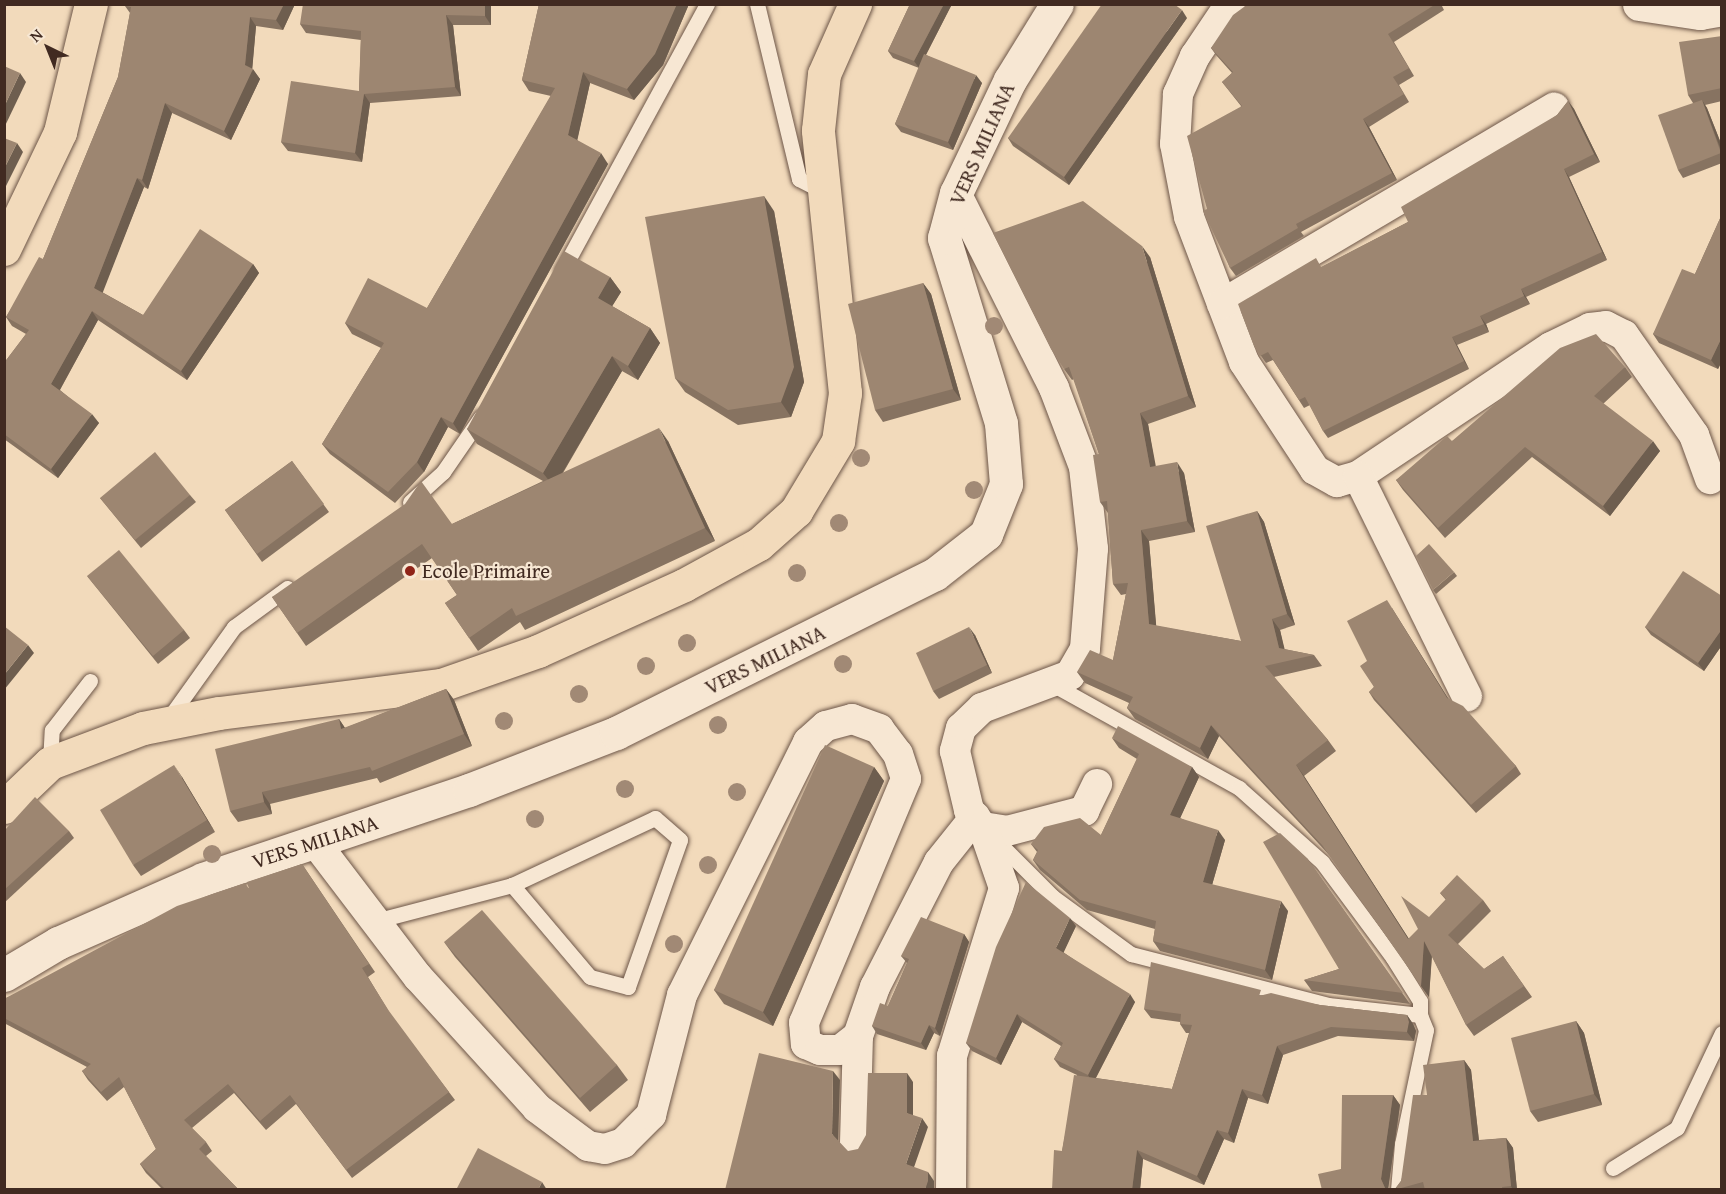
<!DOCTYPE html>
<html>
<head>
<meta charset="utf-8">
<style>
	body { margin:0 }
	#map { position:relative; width:1726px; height:1194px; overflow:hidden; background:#f2dabb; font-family:"Gentium Book Plus",serif }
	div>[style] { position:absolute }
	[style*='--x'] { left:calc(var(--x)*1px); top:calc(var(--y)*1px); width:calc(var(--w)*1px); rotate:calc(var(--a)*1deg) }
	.roads { filter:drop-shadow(0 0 2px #6d5648) drop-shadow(0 0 2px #6d5648) }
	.service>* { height:15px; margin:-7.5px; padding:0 7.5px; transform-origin:7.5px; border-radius:7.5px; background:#f7e7d3 }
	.minor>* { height:30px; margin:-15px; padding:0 15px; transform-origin:15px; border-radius:15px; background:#f7e7d3 }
	.secondary>* { height:33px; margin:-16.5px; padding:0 16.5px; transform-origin:16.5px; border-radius:16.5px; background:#f7e7d3 }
	.primary>* { height:33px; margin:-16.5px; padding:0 16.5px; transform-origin:16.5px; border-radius:16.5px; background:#f2dabb }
	.trees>* { width:18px; height:18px; margin:-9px; border-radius:50%; background:#a18975 }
	.wall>* { inset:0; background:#877361 }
	.shaded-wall>* { inset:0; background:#6e5e4f }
	.building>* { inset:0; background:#9d8671 }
	.dots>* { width:16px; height:16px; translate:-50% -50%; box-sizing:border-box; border:3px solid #f7e7d3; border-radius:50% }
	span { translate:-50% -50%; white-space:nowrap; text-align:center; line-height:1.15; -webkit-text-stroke:4.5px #f7e7d3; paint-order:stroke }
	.street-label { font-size:21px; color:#412a21 }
	.poi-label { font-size:21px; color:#412a21 }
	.left { translate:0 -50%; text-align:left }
	.frame { position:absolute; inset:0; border:6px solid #412a21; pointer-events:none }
	.north { position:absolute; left:18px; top:18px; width:60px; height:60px; -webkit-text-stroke:4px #f7e7d3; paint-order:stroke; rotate:317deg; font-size:16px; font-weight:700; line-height:24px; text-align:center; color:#412a21 }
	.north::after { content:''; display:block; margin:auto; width:21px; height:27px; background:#412a21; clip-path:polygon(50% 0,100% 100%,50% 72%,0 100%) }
</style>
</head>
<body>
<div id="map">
	<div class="roads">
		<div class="service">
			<i style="--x:757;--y:4;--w:180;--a:76.5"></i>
			<i style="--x:799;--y:179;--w:27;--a:27"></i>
			<i style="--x:562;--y:271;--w:304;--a:-61.5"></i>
			<i style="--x:410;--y:502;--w:45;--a:-42.3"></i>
			<i style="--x:443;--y:472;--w:67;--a:-55.4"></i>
			<i style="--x:1054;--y:685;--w:212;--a:29.1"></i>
			<i style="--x:1239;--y:788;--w:111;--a:41.7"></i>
			<i style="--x:1322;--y:862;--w:119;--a:53.5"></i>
			<i style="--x:1393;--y:958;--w:51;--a:57.9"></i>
			<i style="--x:1420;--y:1001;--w:14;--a:90"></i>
			<i style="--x:166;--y:722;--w:117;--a:-54.4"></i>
			<i style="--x:234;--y:627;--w:66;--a:-36.3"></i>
			<i style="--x:50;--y:763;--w:33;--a:-87"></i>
			<i style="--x:52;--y:730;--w:62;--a:-52.2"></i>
			<i style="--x:994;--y:838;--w:83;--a:45"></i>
			<i style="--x:1053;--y:897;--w:97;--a:36.2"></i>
			<i style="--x:1131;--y:954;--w:203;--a:14.5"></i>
			<i style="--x:1328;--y:1005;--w:93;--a:6.2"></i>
			<i style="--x:1420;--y:1015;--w:16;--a:68"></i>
			<i style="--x:1426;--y:1030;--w:116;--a:101.9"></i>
			<i style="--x:1402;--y:1144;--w:46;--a:95"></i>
			<i style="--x:375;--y:921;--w:142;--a:-14.7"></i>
			<i style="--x:512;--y:885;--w:158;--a:-25.1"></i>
			<i style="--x:655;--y:818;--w:33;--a:41"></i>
			<i style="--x:680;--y:840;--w:156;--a:109.5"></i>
			<i style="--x:628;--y:987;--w:39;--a:-165"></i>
			<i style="--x:590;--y:977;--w:121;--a:-130.3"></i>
			<i style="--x:1613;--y:1168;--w:75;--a:-32"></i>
			<i style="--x:1677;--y:1128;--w:105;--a:-64.7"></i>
		</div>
		<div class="minor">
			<i style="--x:1230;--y:4;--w:63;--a:123.9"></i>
			<i style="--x:1195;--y:56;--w:42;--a:114.1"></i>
			<i style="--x:1178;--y:94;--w:50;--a:93.4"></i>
			<i style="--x:1175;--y:144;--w:74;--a:79.1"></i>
			<i style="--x:1189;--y:217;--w:155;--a:69.2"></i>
			<i style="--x:1244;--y:362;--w:129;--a:56.7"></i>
			<i style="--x:1315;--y:470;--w:25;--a:29"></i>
			<i style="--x:1337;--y:482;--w:22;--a:-16"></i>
			<i style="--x:1358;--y:476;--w:232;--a:-33.8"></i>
			<i style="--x:1551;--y:347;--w:43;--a:-26"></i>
			<i style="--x:1590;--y:328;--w:16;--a:-7"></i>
			<i style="--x:1606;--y:326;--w:20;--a:27"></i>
			<i style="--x:1624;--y:335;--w:122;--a:55"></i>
			<i style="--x:1694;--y:435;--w:47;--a:70"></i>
			<i style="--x:956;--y:193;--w:218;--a:63.3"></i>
			<i style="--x:1054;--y:388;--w:85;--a:69.2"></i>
			<i style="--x:1084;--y:467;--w:82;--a:83.7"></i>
			<i style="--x:1093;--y:549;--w:100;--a:94.6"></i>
			<i style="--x:1085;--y:649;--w:30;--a:120"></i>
			<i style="--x:1070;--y:675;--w:94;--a:159.4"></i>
			<i style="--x:982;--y:708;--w:29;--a:136"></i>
			<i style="--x:961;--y:728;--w:24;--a:105"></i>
			<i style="--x:955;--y:751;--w:61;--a:76.7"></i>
			<i style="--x:969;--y:810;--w:22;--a:51"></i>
			<i style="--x:983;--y:827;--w:24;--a:9"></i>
			<i style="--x:1007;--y:831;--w:80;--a:-14.6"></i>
			<i style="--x:1084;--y:811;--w:30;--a:-64"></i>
			<i style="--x:1222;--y:304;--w:386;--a:-30.6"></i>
			<i style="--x:1358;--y:476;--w:246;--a:63.7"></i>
			<i style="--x:315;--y:842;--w:170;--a:52.7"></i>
			<i style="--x:418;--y:977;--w:177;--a:47.7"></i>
			<i style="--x:537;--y:1108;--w:64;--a:36.7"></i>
			<i style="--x:588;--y:1146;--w:17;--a:10"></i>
			<i style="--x:605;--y:1149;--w:19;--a:-18"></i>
			<i style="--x:623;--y:1143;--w:40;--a:-45"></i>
			<i style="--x:651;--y:1115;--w:124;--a:-75.5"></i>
			<i style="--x:682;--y:995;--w:283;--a:-63.5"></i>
			<i style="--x:808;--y:742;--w:24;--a:-42"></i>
			<i style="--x:826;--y:726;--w:27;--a:-15"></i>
			<i style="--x:852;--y:719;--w:29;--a:20"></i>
			<i style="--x:879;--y:729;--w:31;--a:53"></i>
			<i style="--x:898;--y:754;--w:26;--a:72"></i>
			<i style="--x:906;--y:779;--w:264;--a:112.7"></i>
			<i style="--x:804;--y:1023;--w:21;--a:85"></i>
			<i style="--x:806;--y:1044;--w:15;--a:23"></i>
			<i style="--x:820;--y:1050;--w:20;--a:0"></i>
			<i style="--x:840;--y:1050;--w:23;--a:-38"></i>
			<i style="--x:855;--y:1143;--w:107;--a:-88.4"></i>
			<i style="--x:858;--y:1036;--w:52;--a:-70.9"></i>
			<i style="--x:875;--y:987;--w:140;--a:-62.9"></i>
			<i style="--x:939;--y:862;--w:58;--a:-51.3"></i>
			<i style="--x:951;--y:1190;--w:134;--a:-89.6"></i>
			<i style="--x:952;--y:1056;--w:176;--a:-72.8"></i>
			<i style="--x:1004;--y:888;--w:65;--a:-109"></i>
		</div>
		<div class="secondary">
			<i style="--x:1639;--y:4;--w:62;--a:8.4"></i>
			<i style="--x:1700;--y:13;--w:22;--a:-10"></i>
			<i style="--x:4;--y:975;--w:63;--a:-30.7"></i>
			<i style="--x:58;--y:943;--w:158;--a:-23.8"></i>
			<i style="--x:203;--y:879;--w:280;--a:-18.5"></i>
			<i style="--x:469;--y:790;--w:158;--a:-21.2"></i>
			<i style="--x:616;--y:733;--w:356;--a:-26.5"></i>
			<i style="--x:935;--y:574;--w:65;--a:-38.1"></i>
			<i style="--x:986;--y:534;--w:54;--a:-68.2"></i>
			<i style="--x:1006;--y:484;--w:61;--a:-94.7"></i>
			<i style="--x:1001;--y:423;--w:194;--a:-107.1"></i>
			<i style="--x:944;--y:238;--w:47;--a:-75.1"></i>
			<i style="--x:956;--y:193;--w:125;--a:-64.5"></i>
			<i style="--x:1010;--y:80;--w:89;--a:-58.3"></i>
		</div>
		<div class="primary">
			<i style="--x:4;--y:249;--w:130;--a:-64.4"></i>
			<i style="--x:60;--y:132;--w:132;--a:-76.4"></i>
			<i style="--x:4;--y:807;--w:64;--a:-43.7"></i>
			<i style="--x:50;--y:763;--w:99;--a:-20.6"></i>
			<i style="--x:143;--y:728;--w:77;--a:-11.2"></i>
			<i style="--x:219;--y:713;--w:224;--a:-7.2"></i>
			<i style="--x:441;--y:685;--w:103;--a:-19.3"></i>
			<i style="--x:538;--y:651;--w:160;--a:-24.3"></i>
			<i style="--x:684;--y:585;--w:85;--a:-28.7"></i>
			<i style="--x:759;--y:544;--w:50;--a:-41.7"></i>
			<i style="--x:796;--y:511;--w:82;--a:-59"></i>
			<i style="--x:838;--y:441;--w:49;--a:-81.7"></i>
			<i style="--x:845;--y:393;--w:264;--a:-95.9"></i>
			<i style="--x:818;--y:130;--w:56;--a:-83.9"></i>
			<i style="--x:824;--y:74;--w:77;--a:-66.1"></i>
		</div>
	</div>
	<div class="trees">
		<i style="left:994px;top:326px"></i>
		<i style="left:861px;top:458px"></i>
		<i style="left:974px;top:490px"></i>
		<i style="left:839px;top:523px"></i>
		<i style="left:797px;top:573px"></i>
		<i style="left:687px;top:643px"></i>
		<i style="left:843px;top:664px"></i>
		<i style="left:646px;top:666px"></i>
		<i style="left:579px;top:694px"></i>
		<i style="left:504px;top:721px"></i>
		<i style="left:718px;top:725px"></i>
		<i style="left:625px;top:789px"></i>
		<i style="left:737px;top:792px"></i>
		<i style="left:535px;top:819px"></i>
		<i style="left:212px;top:854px"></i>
		<i style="left:708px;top:865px"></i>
		<i style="left:674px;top:944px"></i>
	</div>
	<div class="wall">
		<i style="clip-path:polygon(125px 4px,295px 4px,283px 30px,256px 26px,252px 69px,260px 79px,231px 140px,172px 113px,148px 189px,144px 187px,102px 292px,143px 315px,253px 264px,259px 273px,187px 380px,98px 320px,60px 390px,99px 423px,58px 478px,4px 439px,4px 363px,26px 334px,12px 326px,6px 317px,43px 259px,118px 77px,130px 13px,125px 6px)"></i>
		<i style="clip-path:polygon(491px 4px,491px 25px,453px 25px,461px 96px,370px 103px,362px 162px,288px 151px,281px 142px,359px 91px,361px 40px,306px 33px,300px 24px)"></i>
		<i style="clip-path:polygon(539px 4px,689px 4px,663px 65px,634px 100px,590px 83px,577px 140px,608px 164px,460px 434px,448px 427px,424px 472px,395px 503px,330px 454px,322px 444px,381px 348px,352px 334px,345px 323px,427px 308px,551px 96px,529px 91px,522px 80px)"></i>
		<i style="clip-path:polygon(910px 4px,952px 4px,926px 55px,982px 83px,953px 150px,901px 132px,895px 124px,919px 68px,893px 58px,888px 51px)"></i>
		<i style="clip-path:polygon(1248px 4px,1441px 4px,1444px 10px,1394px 42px,1414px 76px,1399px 85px,1409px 102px,1369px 127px,1397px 180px,1301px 232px,1304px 236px,1236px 276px,1230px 268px,1207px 209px,1241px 106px,1222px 82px,1232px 73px,1216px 55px,1211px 48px)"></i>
		<i style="clip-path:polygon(1187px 18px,1069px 185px,1013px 146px,1008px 138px)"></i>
		<i style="clip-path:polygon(1722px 36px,1722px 101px,1705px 105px,1707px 108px,1722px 146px,1722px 163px,1683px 178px,1678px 170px,1693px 103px,1688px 95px)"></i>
		<i style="clip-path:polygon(1568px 101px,1574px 109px,1600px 162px,1569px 177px,1607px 260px,1526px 297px,1530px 304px,1486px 324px,1489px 332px,1457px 345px,1469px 369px,1328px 438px,1323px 431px,1310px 405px,1304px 408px,1273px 360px,1266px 363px,1254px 346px,1322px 267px,1408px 222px,1557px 115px)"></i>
		<i style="clip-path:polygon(774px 211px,804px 382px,791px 417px,738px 425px,685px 392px,675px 378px)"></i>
		<i style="clip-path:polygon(1722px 214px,1722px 361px,1718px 369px,1659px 343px,1653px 334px,1695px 274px)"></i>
		<i style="clip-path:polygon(1150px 257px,1196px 407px,1148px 424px,1155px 466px,1184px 473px,1195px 532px,1149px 541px,1156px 626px,1241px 641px,1257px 511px,1264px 522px,1295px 625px,1280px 630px,1284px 649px,1314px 655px,1322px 666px,1274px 677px,1328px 740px,1336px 751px,1304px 776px,1409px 939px,1446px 900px,1440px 893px,1483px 900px,1491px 911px,1458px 944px,1484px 969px,1503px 956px,1532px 997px,1474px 1036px,1466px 1025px,1432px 956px,1429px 997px,1330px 856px,1219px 736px,1208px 759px,1135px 719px,1127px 708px,1129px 703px,1085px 683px,1077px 672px,1113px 660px,1126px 594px,1121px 595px,1113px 584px,1108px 513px,1100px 502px,1099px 454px,1074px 379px,1072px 380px,1064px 369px)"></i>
		<i style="clip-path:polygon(610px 277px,621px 292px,612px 306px,650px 328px,660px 343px,638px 380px,622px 371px,563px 473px,668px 441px,715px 541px,525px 630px,520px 622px,478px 651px,445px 603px,457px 595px,432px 558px,306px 646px,272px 597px,452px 524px,543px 481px,477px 444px,467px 429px)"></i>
		<i style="clip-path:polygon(923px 283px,931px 294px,961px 400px,883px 422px,875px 410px)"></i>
		<i style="clip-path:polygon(1625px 367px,1632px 377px,1603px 404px,1660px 451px,1610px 516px,1532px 457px,1445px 538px,1403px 490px,1396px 480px,1452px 441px)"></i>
		<i style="clip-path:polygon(292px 461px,329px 512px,262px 562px,225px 510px)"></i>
		<i style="clip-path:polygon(190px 495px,196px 502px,141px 548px,100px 498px)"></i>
		<i style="clip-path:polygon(1454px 572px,1457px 576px,1436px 594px,1433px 590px)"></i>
		<i style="clip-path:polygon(87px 576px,184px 630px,190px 638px,158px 664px)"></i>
		<i style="clip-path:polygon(1722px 596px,1722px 645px,1704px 671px,1651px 635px,1645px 627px)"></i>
		<i style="clip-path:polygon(1392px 608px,1448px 698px,1516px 766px,1521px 774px,1476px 813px,1374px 700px,1369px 692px,1374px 687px,1367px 661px)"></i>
		<i style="clip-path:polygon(975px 635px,992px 673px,939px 699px,933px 691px)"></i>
		<i style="clip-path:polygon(446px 689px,454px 700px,472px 746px,380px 783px,377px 778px,270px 804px,272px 814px,238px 822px,230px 811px,339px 719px,345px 728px)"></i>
		<i style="clip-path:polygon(1112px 738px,1192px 767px,1199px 777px,1180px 818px,1225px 840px,1212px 885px,1288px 911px,1272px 980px,1160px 951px,1153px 941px,1155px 929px,1087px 910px,1040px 870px,1033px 860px,1037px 852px,1031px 844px,1101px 835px,1137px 759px,1119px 748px)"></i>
		<i style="clip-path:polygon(874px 767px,884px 781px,773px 1026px,724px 1004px,714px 990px)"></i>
		<i style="clip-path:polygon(182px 777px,215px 832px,141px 876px,133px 865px)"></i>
		<i style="clip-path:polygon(4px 831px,69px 831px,74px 838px,4px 903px)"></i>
		<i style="clip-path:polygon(1307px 858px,1410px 1004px,1312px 991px,1304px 980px,1339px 969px)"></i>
		<i style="clip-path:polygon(302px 864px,375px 972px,368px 977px,392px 1017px,455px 1100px,352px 1178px,296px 1104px,266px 1130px,234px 1093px,192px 1128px,206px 1142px,212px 1151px,206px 1156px,239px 1190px,163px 1190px,146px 1173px,140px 1164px,156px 1149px,124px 1087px,107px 1101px,88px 1080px,82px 1071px,87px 1067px,4px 1023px,4px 999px)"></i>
		<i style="clip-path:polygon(1076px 926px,1063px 952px,1135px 1002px,1096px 1078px,1172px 1089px,1189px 1033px,1186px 1033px,1180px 1024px,1180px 1022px,1151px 1018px,1144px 1009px,1264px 995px,1320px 1005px,1407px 1015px,1413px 1024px,1416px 1031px,1414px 1041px,1338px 1036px,1283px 1055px,1268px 1104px,1248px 1098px,1234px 1143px,1224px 1139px,1204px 1185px,1143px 1159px,1140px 1190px,1052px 1190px,1062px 1151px,1077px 1075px,1060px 1067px,1054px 1059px,1061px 1046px,1022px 1022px,1001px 1065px,972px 1051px,966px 1043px)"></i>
		<i style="clip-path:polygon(964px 934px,969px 942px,940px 1036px,934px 1033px,926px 1050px,877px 1034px,872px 1026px,888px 1006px,907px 963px,901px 956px)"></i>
		<i style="clip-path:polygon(444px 942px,617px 1065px,628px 1080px,590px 1112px,455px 957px)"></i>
		<i style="clip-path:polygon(1576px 1021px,1584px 1033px,1602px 1105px,1538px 1122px,1530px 1111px)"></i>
		<i style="clip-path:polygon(1464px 1060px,1471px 1070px,1479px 1140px,1506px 1138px,1513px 1148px,1517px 1190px,1322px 1190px,1341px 1169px,1393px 1095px,1400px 1105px,1388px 1188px,1395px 1189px,1401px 1181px,1427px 1095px)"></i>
	</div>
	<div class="shaded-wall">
		<i style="clip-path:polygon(284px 4px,295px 4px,283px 30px,276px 20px)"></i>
		<i style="clip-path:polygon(485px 4px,491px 4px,491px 25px,485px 16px)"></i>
		<i style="clip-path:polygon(677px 4px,689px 4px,663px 65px,634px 100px,627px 89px)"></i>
		<i style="clip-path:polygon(944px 4px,952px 4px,919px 68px,914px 61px)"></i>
		<i style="clip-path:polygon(1182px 10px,1187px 18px,1069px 185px,1064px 177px)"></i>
		<i style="clip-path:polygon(446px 15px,453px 25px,461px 96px,455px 87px)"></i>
		<i style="clip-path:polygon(250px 17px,256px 26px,252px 72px,253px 69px,260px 79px,231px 140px,224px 131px,245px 65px)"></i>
		<i style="clip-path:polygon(583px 72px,590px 83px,576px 146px,568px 135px)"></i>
		<i style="clip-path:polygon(20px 73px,26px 82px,4px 128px,4px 107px)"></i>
		<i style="clip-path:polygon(976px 75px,982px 83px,953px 150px,948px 142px)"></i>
		<i style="clip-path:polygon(364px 94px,370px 103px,362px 162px,355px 153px)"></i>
		<i style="clip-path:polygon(1702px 100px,1707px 108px,1722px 146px,1722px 153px)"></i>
		<i style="clip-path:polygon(1568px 101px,1574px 109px,1600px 162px,1594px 154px)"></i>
		<i style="clip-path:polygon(165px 103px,172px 113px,148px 189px,142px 180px)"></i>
		<i style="clip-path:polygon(1363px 119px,1369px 127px,1397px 180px,1392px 173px)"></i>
		<i style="clip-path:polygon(17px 143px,23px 152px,4px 190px,4px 169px)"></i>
		<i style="clip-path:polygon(601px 153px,608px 164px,460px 434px,453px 423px)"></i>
		<i style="clip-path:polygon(1564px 169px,1569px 177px,1607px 260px,1602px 252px)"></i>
		<i style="clip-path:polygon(137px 178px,144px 187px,101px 297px,94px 288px)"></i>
		<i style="clip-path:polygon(764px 196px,774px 211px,804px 382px,791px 417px,781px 402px)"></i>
		<i style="clip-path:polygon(1142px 246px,1150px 257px,1196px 407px,1188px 396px)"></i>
		<i style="clip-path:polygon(253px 264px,259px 273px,187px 380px,181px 371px)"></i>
		<i style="clip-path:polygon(610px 277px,621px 292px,608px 313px,598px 298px)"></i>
		<i style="clip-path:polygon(923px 283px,931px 294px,961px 400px,953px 389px)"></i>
		<i style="clip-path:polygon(1521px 289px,1526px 297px,1530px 304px,1524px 296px)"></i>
		<i style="clip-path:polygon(92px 311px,98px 320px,58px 393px,51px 384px)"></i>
		<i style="clip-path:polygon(1480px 316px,1486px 324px,1489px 332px,1484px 324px)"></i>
		<i style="clip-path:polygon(650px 328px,660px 343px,638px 380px,628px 366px)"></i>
		<i style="clip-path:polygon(1452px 337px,1457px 345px,1469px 369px,1464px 361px)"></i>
		<i style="clip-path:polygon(1722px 337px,1722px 361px,1718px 369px,1711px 360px)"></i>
		<i style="clip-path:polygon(612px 356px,622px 371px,554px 487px,543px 473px)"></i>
		<i style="clip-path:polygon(1140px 413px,1148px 424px,1158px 478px,1150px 467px)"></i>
		<i style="clip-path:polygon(92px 414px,99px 423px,58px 478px,51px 469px)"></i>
		<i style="clip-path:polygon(441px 417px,448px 427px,424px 472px,417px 462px)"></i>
		<i style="clip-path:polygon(659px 428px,668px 441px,715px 541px,705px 528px)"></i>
		<i style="clip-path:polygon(1653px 441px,1660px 451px,1610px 516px,1603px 506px)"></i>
		<i style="clip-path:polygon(1177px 462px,1184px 473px,1195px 532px,1187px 521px)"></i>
		<i style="clip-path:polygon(1257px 511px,1264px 522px,1295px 625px,1287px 614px)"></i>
		<i style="clip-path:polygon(1141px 530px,1149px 541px,1157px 635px,1149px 624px)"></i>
		<i style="clip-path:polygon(1387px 600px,1392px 608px,1452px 705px,1447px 698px)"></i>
		<i style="clip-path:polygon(1272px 619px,1280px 630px,1287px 659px,1279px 648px)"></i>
		<i style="clip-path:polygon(969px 627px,975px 635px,992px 673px,987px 665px)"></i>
		<i style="clip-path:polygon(1722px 629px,1722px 645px,1704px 671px,1698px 663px)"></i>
		<i style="clip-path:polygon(28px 645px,34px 653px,4px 690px,4px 675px)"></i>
		<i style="clip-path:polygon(446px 689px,454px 700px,472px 746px,464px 734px)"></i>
		<i style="clip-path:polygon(339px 719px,347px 731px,341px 729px)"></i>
		<i style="clip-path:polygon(1211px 725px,1219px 736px,1208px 759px,1200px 748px)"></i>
		<i style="clip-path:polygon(174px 765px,182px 777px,215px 832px,207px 820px)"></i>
		<i style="clip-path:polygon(1296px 765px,1304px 776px,1416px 950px,1408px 939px)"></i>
		<i style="clip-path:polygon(874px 767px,884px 781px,773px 1026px,763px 1012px)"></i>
		<i style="clip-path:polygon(1192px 767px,1199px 777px,1177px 825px,1170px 815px)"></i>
		<i style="clip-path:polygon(262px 792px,270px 804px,272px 814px,264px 802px)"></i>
		<i style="clip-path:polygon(1218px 830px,1225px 840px,1210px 892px,1203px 882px)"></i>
		<i style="clip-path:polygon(1281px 901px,1288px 911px,1272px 980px,1265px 970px)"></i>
		<i style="clip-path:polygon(1070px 918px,1076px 926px,1062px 956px,1056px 948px)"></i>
		<i style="clip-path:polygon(964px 934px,969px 942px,940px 1036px,935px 1028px)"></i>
		<i style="clip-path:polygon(1424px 941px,1432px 952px,1429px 997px,1421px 986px)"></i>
		<i style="clip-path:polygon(1130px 994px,1135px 1002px,1093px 1083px,1088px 1075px)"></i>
		<i style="clip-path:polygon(1017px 1014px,1022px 1022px,1001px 1065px,996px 1058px)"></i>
		<i style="clip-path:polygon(1407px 1015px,1413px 1024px,1416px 1031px,1414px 1041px,1407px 1032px)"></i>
		<i style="clip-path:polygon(1576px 1021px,1584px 1033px,1602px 1105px,1594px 1094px)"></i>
		<i style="clip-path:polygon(929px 1025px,934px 1033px,926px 1050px,921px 1043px)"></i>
		<i style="clip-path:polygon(1277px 1046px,1283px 1055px,1268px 1104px,1262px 1095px)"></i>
		<i style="clip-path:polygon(1464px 1060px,1471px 1070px,1480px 1151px,1473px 1141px)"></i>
		<i style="clip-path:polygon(833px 1071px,840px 1080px,838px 1143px,832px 1134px)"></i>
		<i style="clip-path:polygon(907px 1073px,913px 1082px,913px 1121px,907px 1113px)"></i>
		<i style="clip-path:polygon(1242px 1089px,1248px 1098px,1234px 1143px,1228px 1133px)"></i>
		<i style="clip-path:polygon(1393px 1095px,1400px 1105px,1388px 1190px,1386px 1190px,1381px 1179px)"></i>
		<i style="clip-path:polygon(922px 1118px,928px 1127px,912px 1173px,906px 1164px)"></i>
		<i style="clip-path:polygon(1217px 1130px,1224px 1139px,1204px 1185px,1197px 1176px)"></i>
		<i style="clip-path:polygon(1506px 1138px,1513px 1148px,1517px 1190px,1513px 1190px,1511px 1186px)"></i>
		<i style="clip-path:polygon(1137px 1150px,1143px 1159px,1140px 1190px,1132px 1190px)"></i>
		<i style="clip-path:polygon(928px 1172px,934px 1181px,934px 1190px,925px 1190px)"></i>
		<i style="clip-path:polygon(542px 1182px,547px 1190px,538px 1190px)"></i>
	</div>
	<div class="building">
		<i style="clip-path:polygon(125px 4px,284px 4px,276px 20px,250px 17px,245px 65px,253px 69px,224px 131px,165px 103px,142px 180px,137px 178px,94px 288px,143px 315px,200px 229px,253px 264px,181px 371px,92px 311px,51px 384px,92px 414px,51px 469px,4px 434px,4px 363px,29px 330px,6px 317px,39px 257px,43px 259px,118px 77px,131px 7px,125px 6px)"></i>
		<i style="clip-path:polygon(303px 4px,485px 4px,485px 16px,446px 15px,455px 87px,364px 94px,355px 153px,281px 142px,291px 81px,359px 91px,361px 31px,300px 24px)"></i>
		<i style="clip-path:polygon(539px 4px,677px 4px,655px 54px,627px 89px,583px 72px,568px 135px,601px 153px,453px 423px,441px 417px,417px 462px,388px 492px,322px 444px,384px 343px,345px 323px,368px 278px,427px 308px,555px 88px,522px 80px)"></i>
		<i style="clip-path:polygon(910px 4px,944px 4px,914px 61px,888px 51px)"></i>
		<i style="clip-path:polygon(1102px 4px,1174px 4px,1182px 10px,1064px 177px,1008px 138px)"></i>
		<i style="clip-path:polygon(1248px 4px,1436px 4px,1388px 34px,1409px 68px,1393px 77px,1404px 94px,1363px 119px,1392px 173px,1296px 224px,1298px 228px,1230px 268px,1203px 211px,1207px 209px,1187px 136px,1242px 106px,1222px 82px,1233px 72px,1211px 48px,1233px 15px)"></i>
		<i style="clip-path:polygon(1722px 36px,1722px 88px,1688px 95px,1679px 42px)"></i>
		<i style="clip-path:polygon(924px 54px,976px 75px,948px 142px,895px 124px)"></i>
		<i style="clip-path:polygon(4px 66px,20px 73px,4px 107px)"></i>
		<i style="clip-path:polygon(1702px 100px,1721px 153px,1678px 170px,1658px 115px)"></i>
		<i style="clip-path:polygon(1568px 101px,1594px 154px,1564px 169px,1602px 252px,1521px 289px,1524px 296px,1480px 316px,1484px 324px,1452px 337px,1464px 361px,1323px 431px,1305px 397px,1299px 400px,1268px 352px,1260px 356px,1254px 346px,1238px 304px,1316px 258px,1321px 267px,1408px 222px,1401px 207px,1557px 115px)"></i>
		<i style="clip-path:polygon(4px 138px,17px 143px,4px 169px)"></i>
		<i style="clip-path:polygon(764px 196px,794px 367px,781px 402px,728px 410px,675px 378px,645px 217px)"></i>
		<i style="clip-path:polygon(1083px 201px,1142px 246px,1188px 396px,1140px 413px,1150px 467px,1177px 462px,1187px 521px,1141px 530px,1149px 624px,1241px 641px,1206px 526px,1257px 511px,1287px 614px,1272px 619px,1279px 648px,1314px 655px,1265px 666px,1328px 740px,1296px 765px,1408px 939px,1418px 929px,1401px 896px,1429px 917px,1446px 899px,1440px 893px,1457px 875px,1483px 900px,1448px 935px,1484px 969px,1503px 956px,1524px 986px,1466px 1025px,1424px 941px,1421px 986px,1322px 845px,1211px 725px,1200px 748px,1127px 708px,1133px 697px,1077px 672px,1090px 650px,1113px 660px,1128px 583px,1113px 584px,1107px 501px,1100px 502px,1093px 455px,1099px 454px,1069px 367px,1064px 369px,1051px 349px,993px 233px)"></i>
		<i style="clip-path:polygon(1722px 214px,1722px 337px,1711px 360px,1653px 334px,1682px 269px,1695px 274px)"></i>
		<i style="clip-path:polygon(564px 251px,610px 277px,598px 298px,650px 328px,628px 366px,612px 356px,543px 473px,467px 429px)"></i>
		<i style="clip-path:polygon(923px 283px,953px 389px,875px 410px,848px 304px)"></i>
		<i style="clip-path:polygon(1596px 334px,1625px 367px,1594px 396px,1653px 441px,1603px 506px,1525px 447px,1438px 528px,1396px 480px,1447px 436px,1452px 441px,1560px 348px)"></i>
		<i style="clip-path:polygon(659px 428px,705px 528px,516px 616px,512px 608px,469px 638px,445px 603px,457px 595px,422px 544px,297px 633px,272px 597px,405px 504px,421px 481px,452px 524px)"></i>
		<i style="clip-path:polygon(155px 452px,190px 495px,135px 540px,100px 498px)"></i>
		<i style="clip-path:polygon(292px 461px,324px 504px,257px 554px,225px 510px)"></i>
		<i style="clip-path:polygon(1429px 544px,1454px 572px,1433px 590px,1416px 556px)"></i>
		<i style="clip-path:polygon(119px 550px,184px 630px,153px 656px,87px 576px)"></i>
		<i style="clip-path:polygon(1683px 571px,1722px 596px,1722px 629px,1698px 663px,1645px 627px)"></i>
		<i style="clip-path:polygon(1387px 600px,1447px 698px,1463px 706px,1516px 766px,1471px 805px,1369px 692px,1374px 687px,1360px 666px,1367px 661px,1347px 621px)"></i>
		<i style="clip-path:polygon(4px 626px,28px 645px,4px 675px)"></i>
		<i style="clip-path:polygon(969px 627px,987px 665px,933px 691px,916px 653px)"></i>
		<i style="clip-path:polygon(446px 689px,464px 734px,372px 771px,370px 767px,262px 792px,264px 802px,230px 811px,215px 749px,339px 719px,341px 729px)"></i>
		<i style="clip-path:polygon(1118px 726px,1192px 767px,1170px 815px,1218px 830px,1203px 882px,1281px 901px,1265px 970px,1153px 941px,1156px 921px,1080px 900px,1033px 860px,1038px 850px,1031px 844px,1044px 827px,1080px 818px,1101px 835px,1139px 754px,1112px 738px)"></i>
		<i style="clip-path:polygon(825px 745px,874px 767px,763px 1012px,714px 990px)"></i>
		<i style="clip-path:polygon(174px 765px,207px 820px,133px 865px,100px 810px)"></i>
		<i style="clip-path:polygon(35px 797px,69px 831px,4px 890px,4px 831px)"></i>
		<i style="clip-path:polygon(1280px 833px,1307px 858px,1403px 993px,1304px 980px,1339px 969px,1263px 842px)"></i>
		<i style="clip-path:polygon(302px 864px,369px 964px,362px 968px,389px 1011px,449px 1092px,346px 1170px,290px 1095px,260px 1121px,228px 1084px,184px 1120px,206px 1142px,199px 1149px,239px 1190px,166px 1190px,140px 1164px,156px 1149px,119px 1077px,101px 1092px,82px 1071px,91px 1064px,4px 1018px,4px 999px,177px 906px,245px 883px,249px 889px,247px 882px)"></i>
		<i style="clip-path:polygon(1026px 882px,1070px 918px,1056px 948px,1130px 994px,1088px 1075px,1054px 1059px,1063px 1043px,1017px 1014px,996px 1058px,966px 1043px,996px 947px)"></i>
		<i style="clip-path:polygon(482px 910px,617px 1065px,580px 1098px,444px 942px)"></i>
		<i style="clip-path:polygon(921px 917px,964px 934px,935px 1028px,929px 1025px,921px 1043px,872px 1026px,880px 1003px,888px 1006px,909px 959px,901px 956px)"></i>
		<i style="clip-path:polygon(1151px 962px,1261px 990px,1259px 996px,1271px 993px,1320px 1005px,1407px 1015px,1409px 1022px,1407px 1032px,1331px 1027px,1277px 1046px,1262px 1095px,1242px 1089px,1228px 1133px,1217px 1130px,1197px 1176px,1137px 1150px,1132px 1190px,1052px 1190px,1054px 1150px,1062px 1151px,1074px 1075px,1172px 1089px,1192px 1025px,1180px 1024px,1181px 1014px,1144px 1009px)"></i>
		<i style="clip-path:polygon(1576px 1021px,1594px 1094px,1530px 1111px,1511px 1038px)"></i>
		<i style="clip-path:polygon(759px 1053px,833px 1071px,832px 1134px,848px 1151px,858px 1149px,866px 1135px,868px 1073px,907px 1073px,907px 1113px,922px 1118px,906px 1164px,928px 1172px,928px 1181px,925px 1190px,725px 1190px)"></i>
		<i style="clip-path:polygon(1464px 1060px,1473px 1141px,1506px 1138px,1511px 1186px,1502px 1187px,1503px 1190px,1425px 1190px,1423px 1182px,1394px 1190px,1322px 1190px,1318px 1174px,1341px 1169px,1342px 1095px,1393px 1095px,1381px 1179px,1385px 1188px,1395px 1189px,1401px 1181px,1413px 1095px,1427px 1095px,1423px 1065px)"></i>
		<i style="clip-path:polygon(478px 1148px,542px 1182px,538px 1190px,456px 1190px)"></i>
	</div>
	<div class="dots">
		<i style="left:410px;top:571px;background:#8f2418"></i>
	</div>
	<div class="street-label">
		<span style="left:982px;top:144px;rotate:-66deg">VERS MILIANA</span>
		<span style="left:765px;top:660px;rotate:-26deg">VERS MILIANA</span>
		<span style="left:315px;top:842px;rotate:-18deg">VERS MILIANA</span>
	</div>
	<div class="poi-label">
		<span class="left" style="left:422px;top:571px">Ecole Primaire</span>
	</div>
	<div class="frame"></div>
	<div class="north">N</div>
</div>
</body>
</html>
